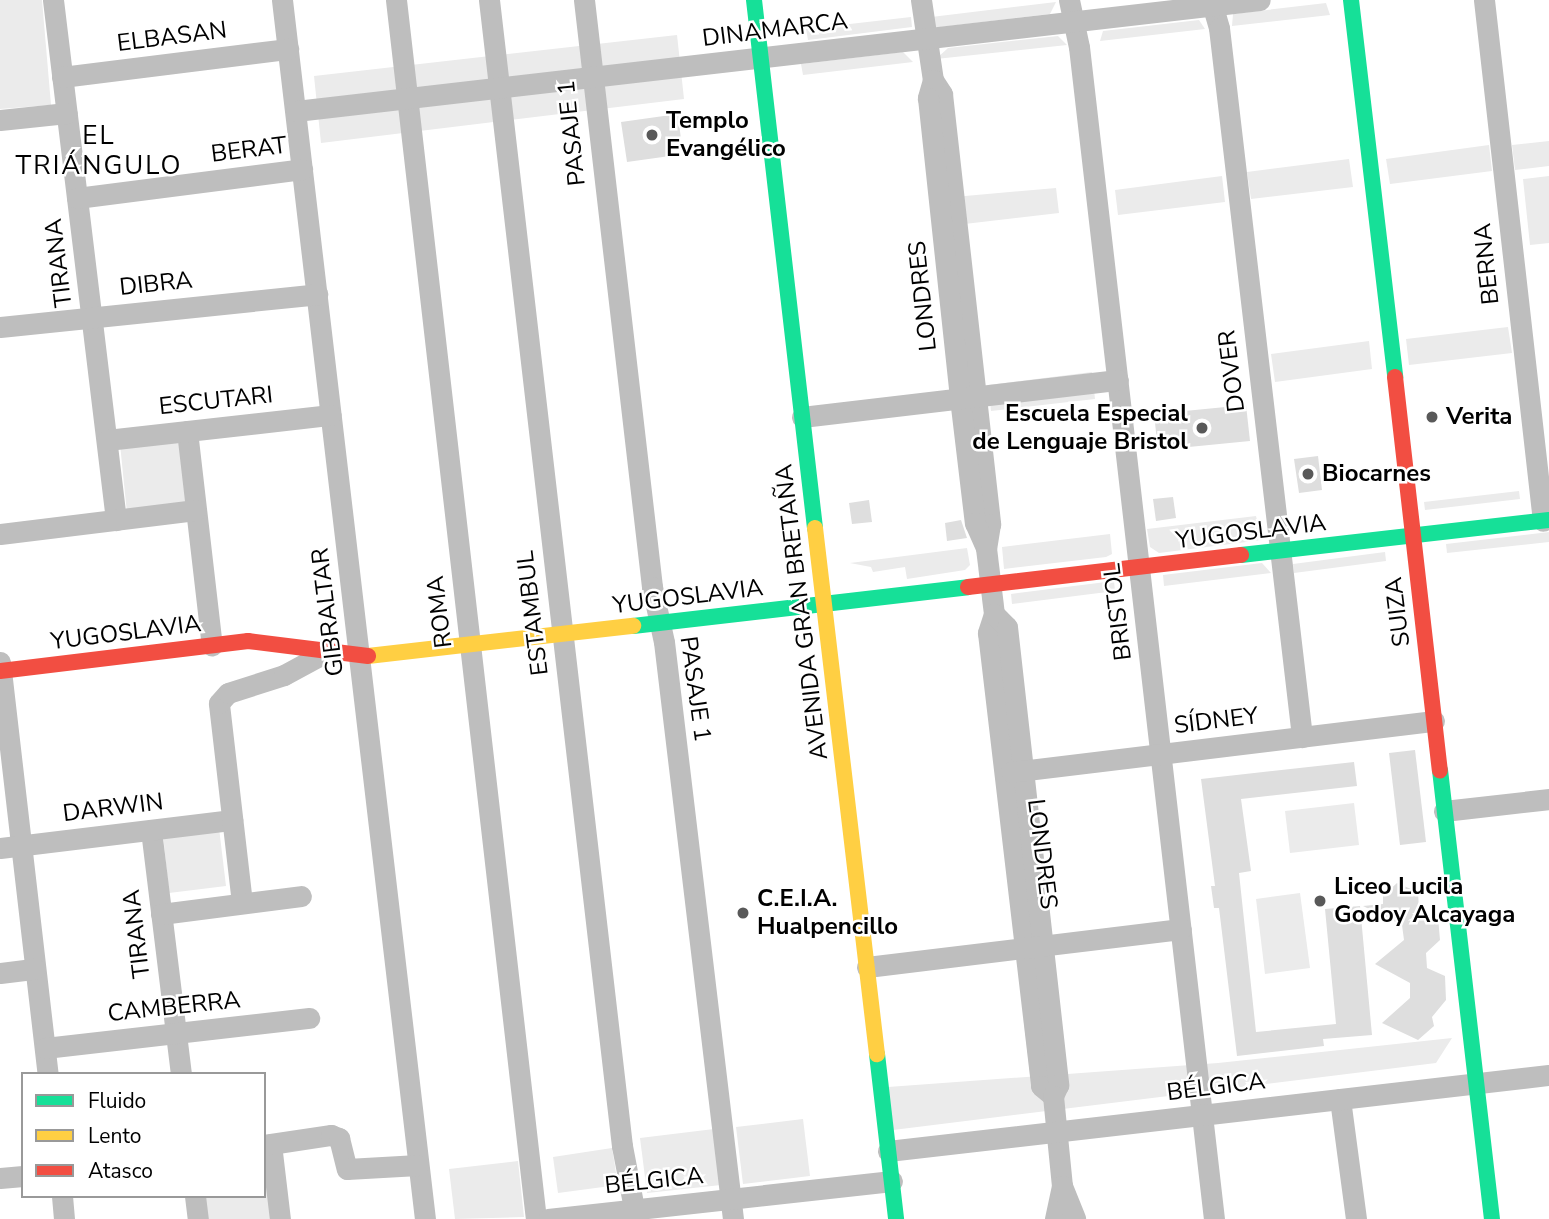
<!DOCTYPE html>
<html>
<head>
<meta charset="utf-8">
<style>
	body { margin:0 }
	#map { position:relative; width:1549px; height:1219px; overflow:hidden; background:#fff; font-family:"Nunito Sans",sans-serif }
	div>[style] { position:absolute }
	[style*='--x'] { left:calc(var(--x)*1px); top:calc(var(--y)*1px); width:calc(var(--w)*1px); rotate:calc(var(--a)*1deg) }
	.green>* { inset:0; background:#ebebeb }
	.building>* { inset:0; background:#dedede }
	.street>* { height:21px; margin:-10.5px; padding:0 10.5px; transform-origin:10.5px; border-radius:10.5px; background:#bebebe }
	.fast>* { height:16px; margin:-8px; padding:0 8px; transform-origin:8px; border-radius:8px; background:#16e098 }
	.slow>* { height:16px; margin:-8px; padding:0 8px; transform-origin:8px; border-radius:8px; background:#ffcf43 }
	.jam>* { height:16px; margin:-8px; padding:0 8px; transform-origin:8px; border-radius:8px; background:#f24e42 }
	.dots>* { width:19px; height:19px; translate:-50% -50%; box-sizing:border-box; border:4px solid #fff; border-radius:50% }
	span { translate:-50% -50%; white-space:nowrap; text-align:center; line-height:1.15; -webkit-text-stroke:5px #fff; paint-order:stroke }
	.street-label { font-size:24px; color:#000 }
	.poi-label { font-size:24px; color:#000; font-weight:700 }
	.left { translate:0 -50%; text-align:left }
	.right { translate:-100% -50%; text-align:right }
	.neighbourhood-label { font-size:26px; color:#000; letter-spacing:2px }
	.legend { position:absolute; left:21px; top:1072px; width:245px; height:126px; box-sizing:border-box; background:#fff; border:2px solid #999; margin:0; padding:9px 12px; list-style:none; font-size:21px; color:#000 }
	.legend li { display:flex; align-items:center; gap:14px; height:35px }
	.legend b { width:35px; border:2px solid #999 }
</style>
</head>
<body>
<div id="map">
	<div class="green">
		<i style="clip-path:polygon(0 0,42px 0,51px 105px,0 109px)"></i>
		<i style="clip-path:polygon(1056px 2px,1050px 14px,932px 28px,923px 18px)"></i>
		<i style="clip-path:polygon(1326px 3px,1330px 15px,1232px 26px,1233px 14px)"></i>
		<i style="clip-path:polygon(911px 17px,912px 27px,808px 40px,806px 29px)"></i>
		<i style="clip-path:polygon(1199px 20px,1205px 29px,1100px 41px,1103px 31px)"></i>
		<i style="clip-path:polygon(677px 35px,684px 99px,321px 143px,314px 76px)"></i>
		<i style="clip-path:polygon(1058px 36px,1067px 45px,936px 59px,948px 48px)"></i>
		<i style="clip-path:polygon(903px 52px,913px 62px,803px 75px,801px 64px)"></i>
		<i style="clip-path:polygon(1549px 141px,1549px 166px,1515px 170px,1512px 145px)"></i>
		<i style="clip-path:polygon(1489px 145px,1492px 171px,1390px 184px,1386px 159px)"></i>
		<i style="clip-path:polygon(1349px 159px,1353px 187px,1251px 199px,1247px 172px)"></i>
		<i style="clip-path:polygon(1222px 176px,1225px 202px,1118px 215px,1115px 190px)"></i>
		<i style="clip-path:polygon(1549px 176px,1549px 243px,1530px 245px,1523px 179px)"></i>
		<i style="clip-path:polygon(1056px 188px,1059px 213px,956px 225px,954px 197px)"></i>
		<i style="clip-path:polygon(1508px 327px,1512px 353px,1409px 365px,1406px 339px)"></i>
		<i style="clip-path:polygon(1369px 341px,1372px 369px,1275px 382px,1271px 354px)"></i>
		<i style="clip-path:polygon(1092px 372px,1095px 399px,991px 411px,988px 385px)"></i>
		<i style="clip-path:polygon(182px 437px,189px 506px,127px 513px,120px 444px)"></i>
		<i style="clip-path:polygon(1519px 491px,1520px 499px,1425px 510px,1424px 502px)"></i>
		<i style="clip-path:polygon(1256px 516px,1262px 540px,1159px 553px,1150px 547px,1147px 529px)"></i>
		<i style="clip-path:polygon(1549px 532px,1549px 542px,1447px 553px,1446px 544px)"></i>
		<i style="clip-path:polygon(1110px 534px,1112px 554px,1106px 557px,1004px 569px,1002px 547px)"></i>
		<i style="clip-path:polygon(967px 548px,970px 565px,965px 570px,907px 579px,905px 567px,873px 572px,871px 567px,850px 563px)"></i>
		<i style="clip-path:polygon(1385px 552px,1386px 561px,1294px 573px,1293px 564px)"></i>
		<i style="clip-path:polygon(1262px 563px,1271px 573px,1164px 586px,1163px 575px)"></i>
		<i style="clip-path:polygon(1114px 581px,1115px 591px,1012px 604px,1011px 594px)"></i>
		<i style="clip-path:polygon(1354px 803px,1359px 845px,1290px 853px,1285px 811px)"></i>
		<i style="clip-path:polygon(219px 828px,226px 886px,169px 893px,163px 834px)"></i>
		<i style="clip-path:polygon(1300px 893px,1310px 968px,1265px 974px,1256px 899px)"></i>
		<i style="clip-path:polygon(1452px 1038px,1436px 1063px,893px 1130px,888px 1087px,1218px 1063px)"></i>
		<i style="clip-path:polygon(803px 1119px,810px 1176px,743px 1184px,736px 1127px)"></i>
		<i style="clip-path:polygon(714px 1129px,721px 1185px,647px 1193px,640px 1138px)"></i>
		<i style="clip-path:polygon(612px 1148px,618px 1185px,558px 1193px,553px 1157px)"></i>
		<i style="clip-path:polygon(264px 1153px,275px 1219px,204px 1219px,202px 1196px,264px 1196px)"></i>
		<i style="clip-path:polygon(518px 1161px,524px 1217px,455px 1219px,449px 1169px)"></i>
	</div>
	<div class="building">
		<i style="clip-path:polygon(678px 114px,682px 148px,670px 150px,670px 156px,627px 162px,621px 122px)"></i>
		<i style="clip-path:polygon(1246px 405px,1250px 441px,1158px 450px,1154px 414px)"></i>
		<i style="clip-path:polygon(1318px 456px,1322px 490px,1299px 493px,1294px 459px)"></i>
		<i style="clip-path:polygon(1173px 497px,1176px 518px,1156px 521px,1153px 499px)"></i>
		<i style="clip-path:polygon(869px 500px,872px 522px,852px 524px,849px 503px)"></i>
		<i style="clip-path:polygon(961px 520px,967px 538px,947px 541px,945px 523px)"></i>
		<i style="clip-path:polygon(1415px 750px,1426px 842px,1400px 845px,1389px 753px)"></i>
		<i style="clip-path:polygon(1354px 762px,1357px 786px,1241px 799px,1251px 871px,1239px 873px,1256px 1032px,1336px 1024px,1325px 909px,1360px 906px,1372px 1035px,1323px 1039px,1324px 1046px,1237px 1056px,1219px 908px,1214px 908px,1211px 886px,1215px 886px,1201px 779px)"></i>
		<i style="clip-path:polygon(1397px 883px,1418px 892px,1419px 910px,1438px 917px,1440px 940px,1426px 953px,1427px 968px,1445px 976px,1446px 1000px,1432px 1017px,1434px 1026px,1418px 1040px,1382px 1023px,1410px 998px,1410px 983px,1375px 964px,1404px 940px,1402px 925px,1363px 906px,1383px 904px,1383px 896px)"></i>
	</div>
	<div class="street">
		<i style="--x:53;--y:0;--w:524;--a:83.09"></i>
		<i style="--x:282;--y:0;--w:1227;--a:83.31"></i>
		<i style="--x:396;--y:0;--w:1227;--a:83.45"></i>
		<i style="--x:489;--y:0;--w:1154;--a:83.38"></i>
		<i style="--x:622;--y:1146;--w:74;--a:79.1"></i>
		<i style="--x:584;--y:0;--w:591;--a:83.39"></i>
		<i style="--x:652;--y:587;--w:56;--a:77.7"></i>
		<i style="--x:664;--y:642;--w:581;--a:83.18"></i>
		<i style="--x:921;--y:0;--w:81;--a:81.5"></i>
		<i style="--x:933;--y:80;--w:17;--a:57"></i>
		<i style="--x:942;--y:94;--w:433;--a:83.6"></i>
		<i style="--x:990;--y:524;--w:24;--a:99"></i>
		<i style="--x:1069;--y:0;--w:48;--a:78"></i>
		<i style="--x:1079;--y:47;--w:1180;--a:83.43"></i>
		<i style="--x:1211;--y:0;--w:29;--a:74"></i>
		<i style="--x:1219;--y:28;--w:714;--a:83.32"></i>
		<i style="--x:1484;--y:0;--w:524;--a:83.54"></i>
		<i style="--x:62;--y:77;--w:228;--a:-7.1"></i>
		<i style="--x:933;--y:80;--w:19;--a:106"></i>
		<i style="--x:928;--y:98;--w:302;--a:83.9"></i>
		<i style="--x:960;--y:398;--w:126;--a:83.2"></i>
		<i style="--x:975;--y:523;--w:27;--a:66"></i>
		<i style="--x:986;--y:548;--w:66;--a:83.1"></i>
		<i style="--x:994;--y:614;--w:20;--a:108"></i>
		<i style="--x:988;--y:633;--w:456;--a:83.3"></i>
		<i style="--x:1041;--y:1086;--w:16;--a:40"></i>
		<i style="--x:296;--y:111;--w:970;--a:-6.57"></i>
		<i style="--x:0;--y:120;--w:67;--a:-6"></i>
		<i style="--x:77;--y:198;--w:227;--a:-7.3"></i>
		<i style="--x:0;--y:327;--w:319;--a:-5.9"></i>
		<i style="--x:802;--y:417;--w:318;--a:-6.7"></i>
		<i style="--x:187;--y:431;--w:216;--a:83.4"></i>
		<i style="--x:107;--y:440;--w:225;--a:-6.4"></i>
		<i style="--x:0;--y:534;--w:197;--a:-7"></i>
		<i style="--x:994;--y:614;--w:18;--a:45"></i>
		<i style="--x:1007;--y:627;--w:461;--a:83.6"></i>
		<i style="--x:1058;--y:1085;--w:12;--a:114"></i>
		<i style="--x:1053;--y:1096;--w:90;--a:84.3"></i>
		<i style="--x:1062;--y:1186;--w:34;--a:102"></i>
		<i style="--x:0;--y:662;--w:415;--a:83.4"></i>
		<i style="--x:1011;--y:772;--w:426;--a:-6.9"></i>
		<i style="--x:1444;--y:811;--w:106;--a:-6.5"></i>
		<i style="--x:151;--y:830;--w:246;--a:83"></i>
		<i style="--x:0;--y:848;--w:234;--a:-6.9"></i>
		<i style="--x:242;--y:903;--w:201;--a:-96.6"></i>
		<i style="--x:219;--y:703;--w:13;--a:-48"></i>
		<i style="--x:228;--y:693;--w:59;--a:-17.8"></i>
		<i style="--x:284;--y:675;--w:42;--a:-28.4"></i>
		<i style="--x:161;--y:914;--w:141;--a:-7.3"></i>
		<i style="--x:867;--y:967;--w:316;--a:-6.9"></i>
		<i style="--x:0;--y:973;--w:35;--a:-7"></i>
		<i style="--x:45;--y:1048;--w:266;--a:-6.5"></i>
		<i style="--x:1340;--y:1099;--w:121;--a:82.4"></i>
		<i style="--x:271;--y:1144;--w:76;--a:83.2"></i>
		<i style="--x:264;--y:1145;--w:68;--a:-8.5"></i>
		<i style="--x:331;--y:1135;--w:9;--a:21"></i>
		<i style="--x:339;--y:1138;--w:32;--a:76"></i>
		<i style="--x:347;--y:1169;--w:71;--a:-3.2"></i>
		<i style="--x:888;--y:1151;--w:665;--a:-6.56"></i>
		<i style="--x:0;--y:1178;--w:23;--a:-5"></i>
		<i style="--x:1062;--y:1186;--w:35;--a:68"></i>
		<i style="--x:62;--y:1196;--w:23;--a:85"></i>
		<i style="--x:195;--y:1196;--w:23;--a:83"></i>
		<i style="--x:548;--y:1219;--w:346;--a:-6.3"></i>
	</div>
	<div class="fast">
		<i style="--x:754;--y:0;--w:532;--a:83.41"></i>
		<i style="--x:1351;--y:0;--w:380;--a:83.3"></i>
		<i style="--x:1241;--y:555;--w:310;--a:-6.5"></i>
		<i style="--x:633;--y:626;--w:337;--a:-6.6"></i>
		<i style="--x:1440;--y:770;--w:452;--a:83.4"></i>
		<i style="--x:877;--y:1054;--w:166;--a:83.4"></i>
	</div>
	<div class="slow">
		<i style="--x:815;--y:528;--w:530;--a:83.28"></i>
		<i style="--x:368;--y:656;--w:267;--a:-6.5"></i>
	</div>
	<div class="jam">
		<i style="--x:1395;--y:377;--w:396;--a:83.5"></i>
		<i style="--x:968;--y:587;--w:275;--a:-6.7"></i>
		<i style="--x:0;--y:671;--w:250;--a:-6.9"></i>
		<i style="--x:248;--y:641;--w:121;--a:7.1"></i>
	</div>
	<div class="dots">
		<i style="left:652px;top:135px;background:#595959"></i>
		<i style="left:1432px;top:417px;background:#595959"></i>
		<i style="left:1202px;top:428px;background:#595959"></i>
		<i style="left:1308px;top:474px;background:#595959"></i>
		<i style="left:1320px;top:901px;background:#595959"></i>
		<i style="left:743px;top:913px;background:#595959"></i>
	</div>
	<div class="street-label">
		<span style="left:775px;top:30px;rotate:-7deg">DINAMARCA</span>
		<span style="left:172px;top:37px;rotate:-7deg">ELBASAN</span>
		<span style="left:572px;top:133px;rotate:-96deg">PASAJE 1</span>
		<span style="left:249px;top:150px;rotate:-7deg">BERAT</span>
		<span style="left:59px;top:263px;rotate:-97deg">TIRANA</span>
		<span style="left:1487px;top:264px;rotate:-96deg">BERNA</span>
		<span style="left:156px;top:284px;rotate:-6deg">DIBRA</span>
		<span style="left:923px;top:296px;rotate:-96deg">LONDRES</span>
		<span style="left:1232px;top:371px;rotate:-97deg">DOVER</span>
		<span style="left:216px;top:401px;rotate:-6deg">ESCUTARI</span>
		<span style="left:1251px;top:532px;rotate:-7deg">YUGOSLAVIA</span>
		<span style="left:688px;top:597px;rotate:-7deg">YUGOSLAVIA</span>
		<span style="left:328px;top:612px;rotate:-97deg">GIBRALTAR</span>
		<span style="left:440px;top:612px;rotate:-97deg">ROMA</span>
		<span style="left:802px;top:612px;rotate:-97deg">AVENIDA GRAN BRETAÑA</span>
		<span style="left:1118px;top:612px;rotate:-97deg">BRISTOL</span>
		<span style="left:1398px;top:612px;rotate:-97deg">SUIZA</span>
		<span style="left:533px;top:613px;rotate:-97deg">ESTAMBUL</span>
		<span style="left:126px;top:633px;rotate:-7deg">YUGOSLAVIA</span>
		<span style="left:695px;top:689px;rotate:82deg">PASAJE 1</span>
		<span style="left:1216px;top:721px;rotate:-7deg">SÍDNEY</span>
		<span style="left:113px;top:808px;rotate:-7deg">DARWIN</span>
		<span style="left:1042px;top:854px;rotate:83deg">LONDRES</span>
		<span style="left:137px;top:934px;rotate:-97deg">TIRANA</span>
		<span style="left:174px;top:1007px;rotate:-6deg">CAMBERRA</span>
		<span style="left:1216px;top:1087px;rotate:-7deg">BÉLGICA</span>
		<span style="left:654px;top:1181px;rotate:-6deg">BÉLGICA</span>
	</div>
	<div class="poi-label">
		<span class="left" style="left:666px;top:135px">Templo<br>Evangélico</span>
		<span class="right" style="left:1188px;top:428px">Escuela Especial<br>de Lenguaje Bristol</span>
		<span class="left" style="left:1446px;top:417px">Verita</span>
		<span class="left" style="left:1322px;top:474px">Biocarnes</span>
		<span class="left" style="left:1334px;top:901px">Liceo Lucila<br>Godoy Alcayaga</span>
		<span class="left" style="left:757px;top:913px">C.E.I.A.<br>Hualpencillo</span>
	</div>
	<div class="neighbourhood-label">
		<span style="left:99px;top:151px">EL<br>TRIÁNGULO</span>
	</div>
	<ul class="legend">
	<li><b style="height:9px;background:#16e098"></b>Fluido</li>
	<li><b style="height:9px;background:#ffcf43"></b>Lento</li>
	<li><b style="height:9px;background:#f24e42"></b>Atasco</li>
	</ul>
</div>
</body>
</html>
